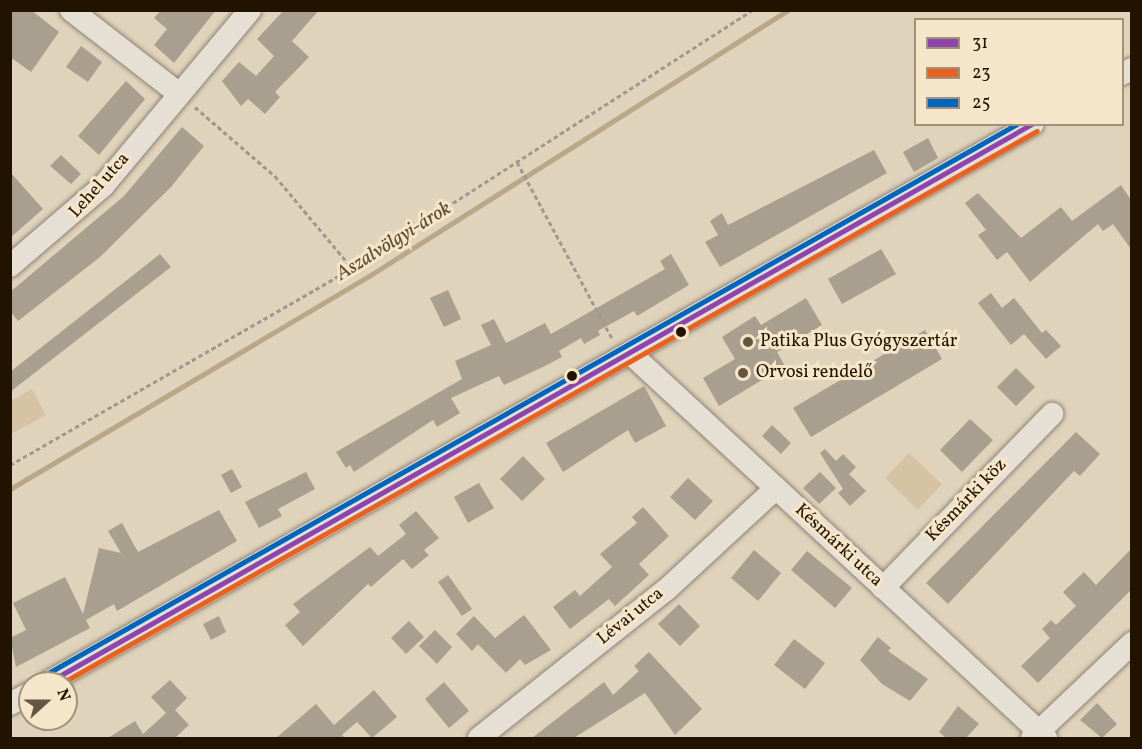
<!DOCTYPE html>
<html>
<head>
<meta charset="utf-8">
<style>
	body { margin:0 }
	#map { position:relative; width:1142px; height:749px; overflow:hidden; background:#e0d3bb; font-family:Vollkorn,serif }
	div>[style] { position:absolute }
	[style*='--x'] { left:calc(var(--x)*1px); top:calc(var(--y)*1px); width:calc(var(--w)*1px); rotate:calc(var(--a)*1deg) }
	.green>* { inset:0; background:#d5c3a3 }
	.stream>* { height:5px; margin:-2.5px; padding:0 2.5px; transform-origin:2.5px; border-radius:2.5px; background:#baa788 }
	.building>* { inset:0; background:#a99f8f }
	.path>* { height:3px; margin-top:-1.5px; transform-origin:0; background:repeating-linear-gradient(90deg,#9f988e 0 4.5px,transparent 0 7.5px) }
	.roads { filter:drop-shadow(0 0 2px #8c8374) drop-shadow(0 0 2px #8c8374) }
	.minor>* { height:22px; margin:-11px; padding:0 11px; transform-origin:11px; border-radius:11px; background:#e6dfd3 }
	.bus-1>* { height:4.5px; margin:-2.25px; padding:0 2.25px; transform-origin:2.25px; border-radius:2.25px; background:#8e44ad }
	.bus-2>* { height:4.5px; margin:-2.25px; padding:0 2.25px; transform-origin:2.25px; border-radius:2.25px; background:#e86120 }
	.bus-3>* { height:4.5px; margin:-2.25px; padding:0 2.25px; transform-origin:2.25px; border-radius:2.25px; background:#0065bd }
	.dots>* { width:16px; height:16px; translate:-50% -50%; box-sizing:border-box; border:3px solid #f5e5c9; border-radius:50% }
	span { translate:-50% -50%; white-space:nowrap; text-align:center; line-height:1.15; -webkit-text-stroke:6px #f5e5c9; paint-order:stroke }
	.street-label { font-size:18px; color:#221301 }
	.poi-label { font-size:18px; color:#221301 }
	.left { translate:0 -50%; text-align:left }
	.water-label { font-size:20px; color:#5f4d34; font-style:italic }
	.frame { position:absolute; inset:0; border:12px solid #221301; pointer-events:none }
	.legend { position:absolute; left:914px; top:18px; width:210px; height:108px; box-sizing:border-box; background:#f5e5c9; border:2px solid #a19179; margin:0; padding:8px 10px; list-style:none; font-size:18px; color:#221301 }
	.legend li { display:flex; align-items:center; gap:12px; height:30px }
	.legend b { width:30px; border:2px solid #a19179 }
	.north { position:absolute; left:18px; top:671px; width:60px; height:60px; box-sizing:border-box; background:#f5e5c9; border:2px solid #a19179; border-radius:50%; rotate:69deg; font-size:16px; font-weight:700; line-height:24px; text-align:center; color:#221301 }
	.north::after { content:''; display:block; margin:auto; width:21px; height:27px; background:#645642; clip-path:polygon(50% 0,100% 100%,50% 72%,0 100%) }
</style>
</head>
<body>
<div id="map">
	<div class="green">
		<i style="clip-path:polygon(32px 389px,46px 415px,11px 434px,11px 401px)"></i>
		<i style="clip-path:polygon(909px 453px,942px 484px,918px 510px,885px 478px)"></i>
	</div>
	<div class="stream">
		<i style="--x:10;--y:489;--w:421;--a:-30.7"></i>
		<i style="--x:372;--y:274;--w:493;--a:-32.4"></i>
	</div>
	<div class="building">
		<i style="clip-path:polygon(10px 10px,31px 10px,59px 32px,31px 72px,10px 57px)"></i>
		<i style="clip-path:polygon(161px 10px,216px 10px,174px 63px,154px 45px,167px 29px,154px 18px)"></i>
		<i style="clip-path:polygon(284px 10px,319px 10px,292px 41px,309px 57px,275px 92px,280px 97px,265px 114px,248px 99px,241px 106px,222px 81px,239px 62px,256px 76px,274px 56px,257px 39px)"></i>
		<i style="clip-path:polygon(81px 46px,102px 62px,88px 82px,66px 67px)"></i>
		<i style="clip-path:polygon(126px 81px,145px 99px,99px 155px,78px 136px)"></i>
		<i style="clip-path:polygon(182px 127px,204px 146px,171px 187px,100px 257px,18px 321px,10px 311px,10px 292px,124px 196px)"></i>
		<i style="clip-path:polygon(928px 138px,938px 158px,914px 172px,903px 152px)"></i>
		<i style="clip-path:polygon(874px 150px,887px 173px,720px 267px,705px 242px,718px 235px,710px 221px,722px 213px,728px 225px)"></i>
		<i style="clip-path:polygon(61px 155px,81px 174px,71px 184px,50px 166px)"></i>
		<i style="clip-path:polygon(10px 172px,43px 209px,10px 238px)"></i>
		<i style="clip-path:polygon(1121px 185px,1131px 200px,1131px 249px,1113px 224px,1103px 231px,1098px 224px,1030px 282px,1007px 252px,997px 260px,978px 235px,986px 230px,965px 203px,978px 193px,1021px 238px,1061px 207px,1072px 221px)"></i>
		<i style="clip-path:polygon(881px 249px,896px 274px,842px 304px,828px 279px)"></i>
		<i style="clip-path:polygon(160px 254px,171px 267px,10px 392px,10px 372px)"></i>
		<i style="clip-path:polygon(671px 254px,689px 285px,637px 316px,634px 311px,598px 331px,600px 335px,584px 344px,581px 338px,559px 351px,562px 357px,545px 366px,504px 385px,499px 376px,451px 398px,460px 413px,437px 427px,433px 420px,354px 472px,350px 465px,346px 468px,336px 452px,462px 379px,455px 361px,491px 345px,481px 325px,494px 319px,506px 343px,545px 323px,551px 334px,665px 269px,660px 261px)"></i>
		<i style="clip-path:polygon(448px 290px,461px 319px,444px 327px,430px 298px)"></i>
		<i style="clip-path:polygon(991px 293px,1002px 308px,1014px 298px,1042px 333px,1046px 330px,1061px 346px,1046px 359px,1024px 334px,1011px 345px,978px 303px)"></i>
		<i style="clip-path:polygon(806px 298px,822px 325px,777px 352px,785px 366px,719px 406px,703px 378px,735px 359px,722px 337px,755px 316px,761px 325px)"></i>
		<i style="clip-path:polygon(925px 330px,942px 359px,811px 437px,793px 408px)"></i>
		<i style="clip-path:polygon(1016px 368px,1035px 387px,1016px 406px,997px 387px)"></i>
		<i style="clip-path:polygon(644px 386px,666px 426px,635px 443px,628px 430px,563px 472px,546px 443px)"></i>
		<i style="clip-path:polygon(970px 419px,993px 440px,962px 472px,940px 450px)"></i>
		<i style="clip-path:polygon(772px 425px,791px 443px,781px 454px,762px 436px)"></i>
		<i style="clip-path:polygon(1076px 432px,1100px 454px,1080px 476px,1074px 471px,948px 604px,926px 583px)"></i>
		<i style="clip-path:polygon(825px 449px,836px 461px,843px 454px,856px 467px,849px 474px,866px 491px,850px 506px,838px 493px,843px 489px,820px 453px)"></i>
		<i style="clip-path:polygon(523px 456px,545px 479px,522px 501px,500px 479px)"></i>
		<i style="clip-path:polygon(232px 469px,242px 487px,231px 493px,221px 475px)"></i>
		<i style="clip-path:polygon(306px 472px,315px 489px,278px 509px,282px 516px,259px 528px,245px 502px)"></i>
		<i style="clip-path:polygon(820px 472px,836px 488px,819px 504px,803px 488px)"></i>
		<i style="clip-path:polygon(688px 478px,713px 501px,695px 520px,670px 497px)"></i>
		<i style="clip-path:polygon(479px 483px,494px 508px,468px 523px,454px 497px)"></i>
		<i style="clip-path:polygon(643px 507px,669px 536px,639px 564px,649px 575px,615px 606px,609px 599px,570px 629px,553px 607px,575px 590px,580px 596px,612px 567px,600px 554px,637px 523px,632px 517px)"></i>
		<i style="clip-path:polygon(219px 510px,237px 541px,117px 611px,114px 604px,86px 620px,90px 628px,16px 667px,10px 638px,26px 630px,13px 603px,65px 577px,83px 614px,99px 548px,121px 553px,108px 531px,122px 523px,138px 552px)"></i>
		<i style="clip-path:polygon(416px 511px,439px 538px,424px 550px,429px 555px,412px 569px,403px 559px,371px 587px,368px 584px,303px 646px,285px 625px,300px 612px,293px 604px,370px 547px,378px 556px,406px 534px,399px 525px)"></i>
		<i style="clip-path:polygon(1131px 549px,1131px 590px,1038px 683px,1021px 666px,1050px 638px,1042px 629px,1051px 620px,1056px 625px,1076px 606px,1063px 592px,1084px 572px,1096px 585px)"></i>
		<i style="clip-path:polygon(754px 550px,781px 573px,758px 601px,731px 578px)"></i>
		<i style="clip-path:polygon(807px 551px,852px 588px,835px 608px,791px 570px)"></i>
		<i style="clip-path:polygon(448px 575px,472px 609px,462px 616px,438px 582px)"></i>
		<i style="clip-path:polygon(679px 604px,700px 626px,680px 646px,658px 624px)"></i>
		<i style="clip-path:polygon(524px 615px,551px 650px,525px 665px,520px 659px,506px 673px,478px 644px,472px 651px,456px 634px,474px 616px,495px 638px)"></i>
		<i style="clip-path:polygon(219px 616px,226px 632px,211px 640px,203px 624px)"></i>
		<i style="clip-path:polygon(409px 621px,424px 637px,406px 654px,391px 638px)"></i>
		<i style="clip-path:polygon(435px 630px,452px 647px,437px 664px,419px 646px)"></i>
		<i style="clip-path:polygon(878px 637px,891px 648px,888px 651px,928px 679px,910px 701px,882px 684px,860px 660px)"></i>
		<i style="clip-path:polygon(794px 639px,825px 663px,805px 689px,774px 665px)"></i>
		<i style="clip-path:polygon(649px 652px,702px 709px,675px 735px,645px 693px,574px 738px,532px 738px,604px 682px,613px 695px,639px 671px,634px 666px)"></i>
		<i style="clip-path:polygon(170px 680px,187px 698px,175px 710px,189px 725px,175px 738px,108px 738px,135px 721px,143px 734px,166px 713px,151px 697px)"></i>
		<i style="clip-path:polygon(444px 682px,469px 711px,449px 728px,425px 699px)"></i>
		<i style="clip-path:polygon(374px 690px,397px 717px,372px 738px,357px 722px,342px 735px,345px 738px,276px 738px,316px 704px,334px 725px)"></i>
		<i style="clip-path:polygon(1097px 703px,1117px 724px,1102px 738px,1080px 720px)"></i>
		<i style="clip-path:polygon(958px 706px,979px 724px,966px 738px,946px 738px,939px 732px)"></i>
	</div>
	<div class="path">
		<i style="--x:195;--y:107;--w:106;--a:40.8"></i>
		<i style="--x:275;--y:176;--w:120;--a:50.1"></i>
		<i style="--x:517;--y:162;--w:202;--a:61.7"></i>
		<i style="--x:10;--y:465;--w:395;--a:-29.9"></i>
		<i style="--x:352;--y:268;--w:476;--a:-32.8"></i>
	</div>
	<div class="roads">
		<div class="minor">
			<i style="--x:71;--y:10;--w:135;--a:37.8"></i>
			<i style="--x:1122;--y:74;--w:11;--a:-27"></i>
			<i style="--x:10;--y:266;--w:123;--a:-40.7"></i>
			<i style="--x:103;--y:186;--w:229;--a:-50.1"></i>
			<i style="--x:630;--y:353;--w:567;--a:42.78"></i>
			<i style="--x:883;--y:588;--w:243;--a:-45.8"></i>
			<i style="--x:47;--y:683;--w:1133;--a:-29.55"></i>
			<i style="--x:10;--y:704;--w:23;--a:-29"></i>
			<i style="--x:479;--y:738;--w:238;--a:-38.4"></i>
			<i style="--x:666;--y:590;--w:150;--a:-42.8"></i>
			<i style="--x:1032;--y:738;--w:138;--a:-43.5"></i>
		</div>
	</div>
	<div class="bus-1">
		<i style="--x:47;--y:683;--w:1133;--a:-29.58"></i>
	</div>
	<div class="bus-2">
		<i style="--x:62;--y:683;--w:1120;--a:-29.52"></i>
	</div>
	<div class="bus-3">
		<i style="--x:43;--y:676;--w:1120;--a:-29.54"></i>
	</div>
	<div class="dots">
		<i style="left:681px;top:332px;background:#221301"></i>
		<i style="left:748px;top:342px;background:#645642"></i>
		<i style="left:743px;top:373px;background:#645642"></i>
		<i style="left:572px;top:376px;background:#221301"></i>
	</div>
	<div class="street-label">
		<span style="left:100px;top:186px;rotate:-48deg">Lehel utca</span>
		<span style="left:967px;top:501px;rotate:-46deg">Késmárki köz</span>
		<span style="left:838px;top:546px;rotate:43deg">Késmárki utca</span>
		<span style="left:631px;top:617px;rotate:-39deg">Lévai utca</span>
	</div>
	<div class="poi-label">
		<span class="left" style="left:760px;top:342px">Patika Plus Gyógyszertár</span>
		<span class="left" style="left:756px;top:373px">Orvosi rendelő</span>
	</div>
	<div class="water-label">
		<span style="left:394px;top:242px;rotate:-32deg">Aszalvölgyi-árok</span>
	</div>
	<div class="frame"></div>
	<ul class="legend">
	<li><b style="height:8px;background:#8e44ad"></b>31</li>
	<li><b style="height:8px;background:#e86120"></b>23</li>
	<li><b style="height:8px;background:#0065bd"></b>25</li>
	</ul>
	<div class="north">N</div>
</div>
</body>
</html>
